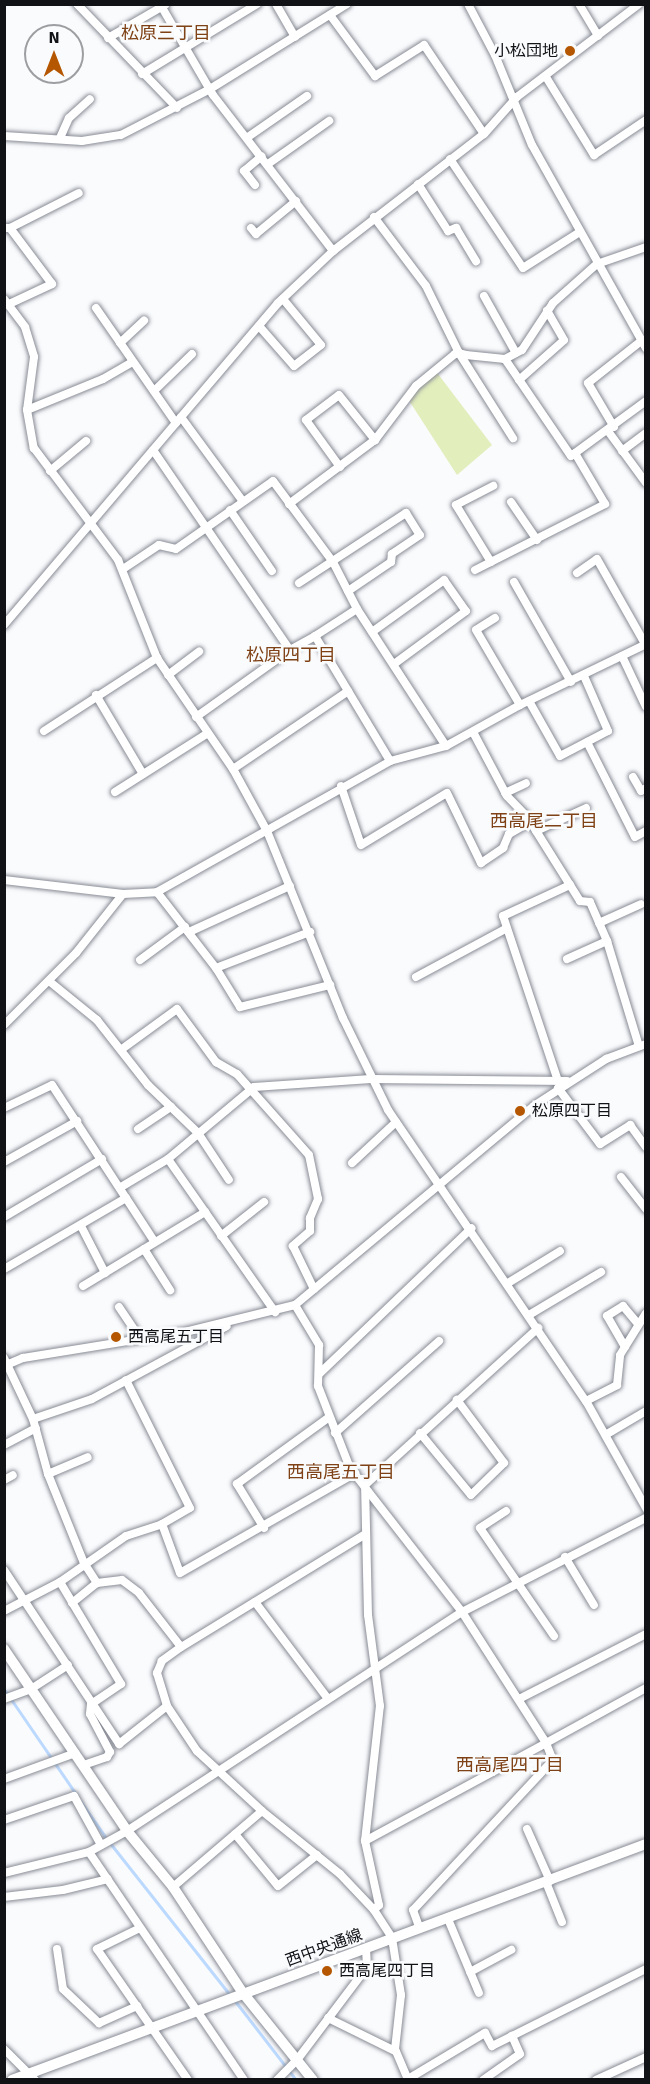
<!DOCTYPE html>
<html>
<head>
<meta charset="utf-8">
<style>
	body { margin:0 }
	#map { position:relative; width:650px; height:2084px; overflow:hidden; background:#fafbfd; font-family:Signika,"Noto Sans JP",sans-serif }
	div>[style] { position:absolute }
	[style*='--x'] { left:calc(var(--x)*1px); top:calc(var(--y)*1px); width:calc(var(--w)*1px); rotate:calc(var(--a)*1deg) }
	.green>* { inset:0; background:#e3eebd }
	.stream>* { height:3px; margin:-1.5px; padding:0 1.5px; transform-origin:1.5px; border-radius:1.5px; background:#bcd9ff }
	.roads { filter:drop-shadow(0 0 2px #888b95) drop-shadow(0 0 2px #888b95) }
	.minor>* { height:8px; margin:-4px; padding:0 4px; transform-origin:4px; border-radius:4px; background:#fff }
	.tertiary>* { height:10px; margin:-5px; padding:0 5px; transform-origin:5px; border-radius:5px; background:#fff }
	.dots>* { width:16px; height:16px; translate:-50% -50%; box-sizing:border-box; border:3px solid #fafbfd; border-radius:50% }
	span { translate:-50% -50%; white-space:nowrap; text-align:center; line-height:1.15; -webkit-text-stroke:5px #fafbfd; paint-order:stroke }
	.poi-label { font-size:16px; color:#111216 }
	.right { translate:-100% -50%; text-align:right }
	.left { translate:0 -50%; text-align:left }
	.street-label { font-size:16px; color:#111216 }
	.neighbourhood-label { font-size:18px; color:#7f4216 }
	.frame { position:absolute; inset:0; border:6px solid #111216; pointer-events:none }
	.north { position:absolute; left:24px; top:24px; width:60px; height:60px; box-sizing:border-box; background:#fafbfd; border:2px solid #9d9ea1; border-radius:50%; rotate:0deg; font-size:16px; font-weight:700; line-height:24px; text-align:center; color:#111216 }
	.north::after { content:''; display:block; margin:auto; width:21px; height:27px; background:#b45700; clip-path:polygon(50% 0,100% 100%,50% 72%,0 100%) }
</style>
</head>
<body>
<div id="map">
	<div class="green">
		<i style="clip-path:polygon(435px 370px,492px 445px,457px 475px,408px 399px)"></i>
	</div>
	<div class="stream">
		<i style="--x:4;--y:1689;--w:127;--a:55.6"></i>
		<i style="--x:81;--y:1802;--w:44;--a:55.2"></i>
		<i style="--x:106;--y:1838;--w:201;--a:51.7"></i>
		<i style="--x:235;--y:2001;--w:100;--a:52.3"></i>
	</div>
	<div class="roads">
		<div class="minor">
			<i style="--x:77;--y:4;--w:144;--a:46.1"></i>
			<i style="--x:160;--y:4;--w:105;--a:59.8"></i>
			<i style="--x:213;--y:95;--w:197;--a:52.4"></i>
			<i style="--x:276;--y:4;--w:38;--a:60"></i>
			<i style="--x:468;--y:4;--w:58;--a:62.1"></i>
			<i style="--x:495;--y:55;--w:97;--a:67.7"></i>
			<i style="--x:532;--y:145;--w:233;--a:60.7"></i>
			<i style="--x:579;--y:4;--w:37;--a:59"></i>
			<i style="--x:330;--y:15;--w:76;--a:53.6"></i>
			<i style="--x:375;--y:76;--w:58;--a:-32.3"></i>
			<i style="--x:424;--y:45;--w:107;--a:56"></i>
			<i style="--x:108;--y:38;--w:66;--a:-30.1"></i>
			<i style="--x:142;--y:74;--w:135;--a:-31.3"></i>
			<i style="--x:546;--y:77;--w:92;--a:58.4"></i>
			<i style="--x:594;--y:155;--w:63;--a:-33.9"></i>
			<i style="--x:4;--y:136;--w:78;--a:3.7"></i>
			<i style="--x:82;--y:141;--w:39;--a:-9"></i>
			<i style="--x:121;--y:135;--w:100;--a:-27.3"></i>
			<i style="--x:210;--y:89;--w:161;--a:-31.8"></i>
			<i style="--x:248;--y:137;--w:72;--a:-34.8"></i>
			<i style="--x:60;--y:138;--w:22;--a:-66"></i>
			<i style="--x:69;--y:118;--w:28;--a:-42"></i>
			<i style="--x:450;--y:159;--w:131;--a:56.2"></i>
			<i style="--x:523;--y:268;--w:67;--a:-32.3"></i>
			<i style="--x:268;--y:164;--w:75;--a:-35.2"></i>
			<i style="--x:418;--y:184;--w:56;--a:57.4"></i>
			<i style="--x:448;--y:231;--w:9;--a:-21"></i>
			<i style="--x:456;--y:228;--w:39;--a:59"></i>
			<i style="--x:255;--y:185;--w:18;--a:-128"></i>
			<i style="--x:244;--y:171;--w:23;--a:-40"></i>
			<i style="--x:374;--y:217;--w:86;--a:53"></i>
			<i style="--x:426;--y:286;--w:75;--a:63.8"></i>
			<i style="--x:459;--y:353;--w:7;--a:16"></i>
			<i style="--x:466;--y:355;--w:39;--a:6"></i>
			<i style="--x:505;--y:359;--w:19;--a:-28"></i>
			<i style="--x:522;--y:350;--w:56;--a:-56.6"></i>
			<i style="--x:553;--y:303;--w:59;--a:-41.6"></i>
			<i style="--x:597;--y:264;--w:52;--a:-19.1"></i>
			<i style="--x:4;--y:228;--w:6;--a:0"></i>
			<i style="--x:10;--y:228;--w:70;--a:53.1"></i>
			<i style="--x:52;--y:284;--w:47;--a:155.1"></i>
			<i style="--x:10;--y:228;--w:77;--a:-26.9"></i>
			<i style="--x:251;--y:228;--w:8;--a:50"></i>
			<i style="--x:256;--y:234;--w:52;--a:-39.5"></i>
			<i style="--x:484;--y:296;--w:65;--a:60.7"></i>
			<i style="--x:4;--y:299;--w:35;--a:53"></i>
			<i style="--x:25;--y:327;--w:31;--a:73"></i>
			<i style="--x:34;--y:357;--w:53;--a:97.5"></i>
			<i style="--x:27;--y:410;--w:39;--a:80"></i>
			<i style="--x:34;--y:448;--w:140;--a:53.1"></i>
			<i style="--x:118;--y:560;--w:105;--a:68.3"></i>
			<i style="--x:157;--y:658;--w:135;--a:55.6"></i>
			<i style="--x:233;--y:769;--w:71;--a:61.3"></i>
			<i style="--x:267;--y:831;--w:202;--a:67.9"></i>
			<i style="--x:343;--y:1018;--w:102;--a:63.9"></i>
			<i style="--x:388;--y:1110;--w:352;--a:55.8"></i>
			<i style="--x:586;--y:1401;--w:123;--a:60.7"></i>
			<i style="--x:96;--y:308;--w:140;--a:55.2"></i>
			<i style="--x:259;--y:326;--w:53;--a:48.8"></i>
			<i style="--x:294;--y:366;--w:34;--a:-38"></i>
			<i style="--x:321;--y:345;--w:60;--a:-129.6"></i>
			<i style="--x:120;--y:343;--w:33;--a:-43"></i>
			<i style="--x:505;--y:359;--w:117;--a:55.8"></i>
			<i style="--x:571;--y:456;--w:93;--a:-36.3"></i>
			<i style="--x:519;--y:380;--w:60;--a:-41.6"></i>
			<i style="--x:564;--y:340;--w:34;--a:-120"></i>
			<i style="--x:154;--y:391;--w:53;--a:-44.2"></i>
			<i style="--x:27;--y:410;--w:82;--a:-22.2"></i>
			<i style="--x:103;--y:379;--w:34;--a:-30"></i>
			<i style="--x:181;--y:417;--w:103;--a:53.7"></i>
			<i style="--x:614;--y:427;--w:51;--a:-120.6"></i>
			<i style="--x:588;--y:383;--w:68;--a:-38.4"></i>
			<i style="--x:608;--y:431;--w:64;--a:53.8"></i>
			<i style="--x:153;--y:450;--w:242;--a:55.6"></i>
			<i style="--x:290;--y:650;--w:29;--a:-29"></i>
			<i style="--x:315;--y:636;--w:146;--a:59"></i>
			<i style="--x:622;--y:451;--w:30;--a:-37"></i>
			<i style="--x:340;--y:467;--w:58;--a:-125.9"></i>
			<i style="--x:306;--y:420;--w:41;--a:-37.1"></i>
			<i style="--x:339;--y:395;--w:58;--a:51.3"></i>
			<i style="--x:50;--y:471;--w:47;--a:-39.8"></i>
			<i style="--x:511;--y:502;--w:46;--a:55.6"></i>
			<i style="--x:289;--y:504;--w:107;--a:-36.7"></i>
			<i style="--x:375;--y:440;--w:68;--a:-52.8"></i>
			<i style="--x:416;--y:386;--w:50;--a:-39.4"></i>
			<i style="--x:455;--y:354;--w:4;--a:-14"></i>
			<i style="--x:459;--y:353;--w:101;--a:57.6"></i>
			<i style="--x:230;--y:510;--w:74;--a:55.5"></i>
			<i style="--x:491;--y:562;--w:67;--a:-121.6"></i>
			<i style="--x:456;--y:505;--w:42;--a:-27.2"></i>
			<i style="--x:123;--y:569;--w:43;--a:-33.7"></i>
			<i style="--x:159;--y:545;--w:17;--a:13"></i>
			<i style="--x:176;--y:549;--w:118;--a:-35"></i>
			<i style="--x:273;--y:481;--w:101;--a:53.5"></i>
			<i style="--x:333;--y:562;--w:53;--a:62.9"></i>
			<i style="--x:357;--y:609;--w:163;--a:57"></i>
			<i style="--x:475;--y:570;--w:146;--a:-26.9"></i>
			<i style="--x:605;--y:504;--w:59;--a:-120.5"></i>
			<i style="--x:577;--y:573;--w:24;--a:-35"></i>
			<i style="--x:597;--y:559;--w:98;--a:60.5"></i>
			<i style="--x:514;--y:582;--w:115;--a:60.3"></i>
			<i style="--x:299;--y:583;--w:128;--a:-33.2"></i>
			<i style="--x:406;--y:513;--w:26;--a:58"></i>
			<i style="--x:420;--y:535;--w:34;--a:146"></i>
			<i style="--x:392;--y:554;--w:8;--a:97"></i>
			<i style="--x:391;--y:562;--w:52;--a:146"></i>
			<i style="--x:495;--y:618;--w:22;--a:148"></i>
			<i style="--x:476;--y:630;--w:87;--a:59.6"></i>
			<i style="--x:4;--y:625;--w:423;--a:-49.6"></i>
			<i style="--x:278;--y:303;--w:76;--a:-43.4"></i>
			<i style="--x:333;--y:251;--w:191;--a:-37.8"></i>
			<i style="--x:484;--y:134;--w:50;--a:-48.3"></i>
			<i style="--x:517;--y:97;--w:153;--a:-37.3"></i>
			<i style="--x:372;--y:632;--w:89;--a:-35.8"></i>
			<i style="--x:444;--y:580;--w:38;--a:55"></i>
			<i style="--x:466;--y:611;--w:89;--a:143.6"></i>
			<i style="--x:315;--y:636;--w:50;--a:-32.7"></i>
			<i style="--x:622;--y:656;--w:56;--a:64.8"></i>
			<i style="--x:168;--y:675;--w:39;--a:-37"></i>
			<i style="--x:96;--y:695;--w:92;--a:59.3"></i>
			<i style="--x:529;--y:701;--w:63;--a:60.6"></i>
			<i style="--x:560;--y:756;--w:54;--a:-27.5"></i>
			<i style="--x:608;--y:731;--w:60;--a:-113.6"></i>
			<i style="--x:196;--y:717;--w:115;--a:-35.5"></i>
			<i style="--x:44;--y:731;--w:135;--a:-32.9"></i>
			<i style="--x:473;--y:732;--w:72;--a:62"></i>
			<i style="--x:507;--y:796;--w:30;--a:46"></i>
			<i style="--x:528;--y:818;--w:98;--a:57.9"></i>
			<i style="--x:580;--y:901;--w:10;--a:6"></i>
			<i style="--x:590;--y:902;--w:43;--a:66.4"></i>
			<i style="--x:607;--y:941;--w:110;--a:73.1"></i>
			<i style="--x:587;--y:742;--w:106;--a:63.2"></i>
			<i style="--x:635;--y:837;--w:13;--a:-29"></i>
			<i style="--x:233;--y:769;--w:139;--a:-34.1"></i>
			<i style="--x:633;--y:777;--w:16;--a:60"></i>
			<i style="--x:641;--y:791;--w:6;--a:-31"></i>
			<i style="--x:341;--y:786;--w:62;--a:71.3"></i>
			<i style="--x:361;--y:845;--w:100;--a:-31.2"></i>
			<i style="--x:447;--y:793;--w:78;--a:64.1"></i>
			<i style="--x:481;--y:863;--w:27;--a:-34"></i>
			<i style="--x:503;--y:848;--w:15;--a:-67"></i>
			<i style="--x:509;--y:834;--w:24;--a:-30"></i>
			<i style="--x:115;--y:792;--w:110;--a:-32.4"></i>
			<i style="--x:505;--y:793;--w:23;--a:-25"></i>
			<i style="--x:536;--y:831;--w:55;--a:-24.7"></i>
			<i style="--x:4;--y:880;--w:120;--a:6.7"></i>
			<i style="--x:123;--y:894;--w:34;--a:-3"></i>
			<i style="--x:157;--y:892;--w:267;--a:-29.3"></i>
			<i style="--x:390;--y:761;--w:58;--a:-15"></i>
			<i style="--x:446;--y:746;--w:85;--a:-29"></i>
			<i style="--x:520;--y:705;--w:140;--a:-25.8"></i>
			<i style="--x:157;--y:892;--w:96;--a:52.2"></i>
			<i style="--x:216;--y:968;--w:46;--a:58.4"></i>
			<i style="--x:240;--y:1007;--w:93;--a:-13.7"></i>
			<i style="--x:599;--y:923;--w:46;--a:-24.3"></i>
			<i style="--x:189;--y:932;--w:111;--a:-24.5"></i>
			<i style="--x:567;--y:959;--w:44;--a:-24.2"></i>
			<i style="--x:140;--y:960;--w:56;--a:-36.3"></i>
			<i style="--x:216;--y:968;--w:101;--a:-21"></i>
			<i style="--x:416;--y:977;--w:103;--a:-28.3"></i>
			<i style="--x:49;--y:981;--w:62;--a:39.1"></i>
			<i style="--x:97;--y:1020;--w:83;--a:51.9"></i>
			<i style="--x:148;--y:1085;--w:69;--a:43.8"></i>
			<i style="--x:198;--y:1133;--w:56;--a:56.6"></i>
			<i style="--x:4;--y:1025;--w:102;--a:-45"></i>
			<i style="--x:76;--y:953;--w:75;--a:-51.5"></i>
			<i style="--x:122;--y:1049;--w:68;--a:-36"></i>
			<i style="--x:177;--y:1009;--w:66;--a:53.7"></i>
			<i style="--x:216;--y:1062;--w:24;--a:30"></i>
			<i style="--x:237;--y:1074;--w:108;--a:48.4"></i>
			<i style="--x:309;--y:1155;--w:45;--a:78.4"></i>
			<i style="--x:318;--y:1199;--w:21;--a:113"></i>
			<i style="--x:310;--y:1218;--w:13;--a:90"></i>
			<i style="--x:310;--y:1231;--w:23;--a:139"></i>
			<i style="--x:293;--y:1246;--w:48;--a:64"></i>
			<i style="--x:558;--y:1081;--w:174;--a:-108.4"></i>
			<i style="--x:503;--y:916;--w:74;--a:-24.8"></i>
			<i style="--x:558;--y:1088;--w:70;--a:53.1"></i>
			<i style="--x:600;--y:1144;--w:36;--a:-32"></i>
			<i style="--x:630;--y:1125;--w:27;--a:54"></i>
			<i style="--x:4;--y:1108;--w:53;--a:-25.6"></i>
			<i style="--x:52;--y:1085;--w:135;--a:56.8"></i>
			<i style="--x:126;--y:1198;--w:141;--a:149.8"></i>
			<i style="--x:138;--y:1129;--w:40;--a:-34"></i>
			<i style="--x:168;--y:1159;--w:112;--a:-39.9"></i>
			<i style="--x:254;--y:1087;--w:117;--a:-3.9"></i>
			<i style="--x:371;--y:1079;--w:196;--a:0.6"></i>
			<i style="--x:4;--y:1162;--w:84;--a:-29.3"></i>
			<i style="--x:352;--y:1163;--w:60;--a:-43"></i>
			<i style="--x:621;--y:1177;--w:41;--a:52"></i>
			<i style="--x:121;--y:1187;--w:55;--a:-30.8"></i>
			<i style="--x:168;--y:1159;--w:187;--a:55"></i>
			<i style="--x:126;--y:1198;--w:51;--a:56.9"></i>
			<i style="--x:4;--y:1217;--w:114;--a:-30.6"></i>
			<i style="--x:81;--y:1226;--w:53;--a:62.9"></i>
			<i style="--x:221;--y:1236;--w:55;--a:-38.3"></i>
			<i style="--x:144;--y:1249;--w:49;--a:57.6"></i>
			<i style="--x:508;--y:1283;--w:61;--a:-31.6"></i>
			<i style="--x:83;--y:1286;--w:143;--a:-31.2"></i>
			<i style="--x:295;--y:1305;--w:47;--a:59"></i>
			<i style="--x:319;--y:1345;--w:41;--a:91.4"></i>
			<i style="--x:318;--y:1386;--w:88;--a:68.7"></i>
			<i style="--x:350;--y:1468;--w:182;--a:52.1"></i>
			<i style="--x:462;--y:1612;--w:156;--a:57.3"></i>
			<i style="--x:546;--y:1743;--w:114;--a:-28.8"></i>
			<i style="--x:119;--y:1307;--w:37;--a:56"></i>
			<i style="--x:529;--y:1315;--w:84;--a:-30.8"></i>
			<i style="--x:625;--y:1347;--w:36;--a:-120"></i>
			<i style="--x:607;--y:1316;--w:19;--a:-32"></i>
			<i style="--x:623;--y:1306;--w:23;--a:50"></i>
			<i style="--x:4;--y:1358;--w:68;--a:64.6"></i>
			<i style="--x:33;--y:1419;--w:57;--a:74.7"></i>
			<i style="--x:48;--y:1474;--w:96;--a:68"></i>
			<i style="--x:84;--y:1563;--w:24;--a:57"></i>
			<i style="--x:4;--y:1366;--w:21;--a:-23"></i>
			<i style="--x:23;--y:1358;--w:168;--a:-9.2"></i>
			<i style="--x:189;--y:1331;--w:109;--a:-13.8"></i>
			<i style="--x:295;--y:1305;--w:312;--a:-39.8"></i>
			<i style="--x:535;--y:1105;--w:85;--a:-32.9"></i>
			<i style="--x:606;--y:1059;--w:43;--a:-20.6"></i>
			<i style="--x:319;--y:1374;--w:211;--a:-43.7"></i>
			<i style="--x:586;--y:1401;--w:35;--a:-27"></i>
			<i style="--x:617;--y:1385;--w:30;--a:-84"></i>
			<i style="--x:620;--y:1355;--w:49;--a:-58.2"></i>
			<i style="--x:33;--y:1419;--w:62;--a:-18.7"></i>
			<i style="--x:92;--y:1399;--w:153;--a:-28.4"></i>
			<i style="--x:335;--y:1433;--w:139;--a:-41.5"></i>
			<i style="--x:420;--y:1433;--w:80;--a:50.6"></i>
			<i style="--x:471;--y:1495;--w:46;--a:-44.1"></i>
			<i style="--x:504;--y:1463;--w:79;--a:-126.7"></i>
			<i style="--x:607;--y:1434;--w:45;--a:-30.5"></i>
			<i style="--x:4;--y:1445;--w:36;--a:-28"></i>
			<i style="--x:48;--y:1474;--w:43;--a:-23"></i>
			<i style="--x:4;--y:1480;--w:10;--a:-29"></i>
			<i style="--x:506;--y:1511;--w:31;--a:147"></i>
			<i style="--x:480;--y:1528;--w:131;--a:55.6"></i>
			<i style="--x:162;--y:1524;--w:52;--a:69.8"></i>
			<i style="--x:180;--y:1573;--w:202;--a:-29.7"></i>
			<i style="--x:264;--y:1528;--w:52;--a:-121.5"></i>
			<i style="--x:237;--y:1484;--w:112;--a:-36"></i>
			<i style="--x:364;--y:1535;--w:215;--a:148.5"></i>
			<i style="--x:181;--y:1647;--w:24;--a:144"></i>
			<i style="--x:162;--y:1661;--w:13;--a:113"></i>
			<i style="--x:157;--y:1673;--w:34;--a:73"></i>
			<i style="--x:167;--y:1706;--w:54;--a:56.3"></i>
			<i style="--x:197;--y:1751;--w:88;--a:42.7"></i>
			<i style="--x:262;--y:1811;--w:100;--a:38.9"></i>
			<i style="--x:340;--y:1874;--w:50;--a:46.6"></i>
			<i style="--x:374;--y:1910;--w:33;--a:57"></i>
			<i style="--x:392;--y:1938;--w:58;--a:81"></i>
			<i style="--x:401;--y:1995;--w:54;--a:96.3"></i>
			<i style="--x:395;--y:2049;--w:34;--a:67"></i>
			<i style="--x:565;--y:1557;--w:56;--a:58.9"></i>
			<i style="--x:4;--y:1570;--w:209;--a:56.5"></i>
			<i style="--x:119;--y:1744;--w:61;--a:-38.4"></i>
			<i style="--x:60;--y:1582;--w:80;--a:-34.9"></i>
			<i style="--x:126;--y:1536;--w:38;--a:-18"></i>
			<i style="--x:162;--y:1524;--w:32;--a:-30"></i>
			<i style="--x:190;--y:1508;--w:143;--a:-116.6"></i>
			<i style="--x:255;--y:1602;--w:121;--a:53"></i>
			<i style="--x:72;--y:1603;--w:32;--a:-39"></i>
			<i style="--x:97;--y:1583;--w:25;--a:-7"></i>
			<i style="--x:122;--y:1580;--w:21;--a:37"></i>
			<i style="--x:139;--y:1593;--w:68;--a:52.1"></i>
			<i style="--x:4;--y:1611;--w:63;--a:-27.4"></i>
			<i style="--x:60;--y:1582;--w:119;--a:59.1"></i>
			<i style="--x:121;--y:1684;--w:36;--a:146"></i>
			<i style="--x:91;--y:1704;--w:10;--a:96"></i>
			<i style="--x:90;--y:1714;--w:43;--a:62.2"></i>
			<i style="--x:110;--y:1752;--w:6;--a:121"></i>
			<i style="--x:107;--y:1757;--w:24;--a:161"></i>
			<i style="--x:4;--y:1699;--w:29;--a:-20"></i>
			<i style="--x:31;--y:1689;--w:44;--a:-33"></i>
			<i style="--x:519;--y:1699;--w:143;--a:-27.1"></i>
			<i style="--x:4;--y:1779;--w:76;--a:-20.1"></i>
			<i style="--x:4;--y:1820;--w:74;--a:-18.9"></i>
			<i style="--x:74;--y:1796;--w:56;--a:61.1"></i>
			<i style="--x:527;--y:1829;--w:57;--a:66.1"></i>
			<i style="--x:235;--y:1834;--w:67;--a:50.4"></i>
			<i style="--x:278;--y:1886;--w:50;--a:-38.5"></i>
			<i style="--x:365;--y:1841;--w:206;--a:-28.4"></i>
			<i style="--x:546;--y:1743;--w:18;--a:68"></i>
			<i style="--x:553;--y:1760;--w:205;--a:133"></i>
			<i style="--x:413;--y:1910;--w:20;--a:70"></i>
			<i style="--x:89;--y:1852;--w:276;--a:55.8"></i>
			<i style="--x:4;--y:1873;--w:88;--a:-13.9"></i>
			<i style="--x:89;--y:1852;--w:43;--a:-28.9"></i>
			<i style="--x:127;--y:1831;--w:400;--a:-33.2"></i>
			<i style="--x:462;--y:1612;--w:207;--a:-27.1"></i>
			<i style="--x:546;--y:1882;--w:43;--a:68.2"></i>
			<i style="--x:173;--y:1887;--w:117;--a:-40.5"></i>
			<i style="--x:4;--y:1897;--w:59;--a:-6.8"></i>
			<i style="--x:63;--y:1890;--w:46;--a:-13.7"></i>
			<i style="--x:374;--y:1910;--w:7;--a:-45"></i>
			<i style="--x:379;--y:1905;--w:66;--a:-102.3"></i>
			<i style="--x:365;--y:1841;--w:136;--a:-83.7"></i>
			<i style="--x:380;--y:1706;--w:92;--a:-97.5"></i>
			<i style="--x:368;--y:1615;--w:130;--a:-91.3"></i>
			<i style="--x:365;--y:1485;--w:234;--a:-42.2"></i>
			<i style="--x:448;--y:1919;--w:80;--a:67.3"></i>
			<i style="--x:140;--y:1928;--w:48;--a:154"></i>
			<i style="--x:97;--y:1949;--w:160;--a:55.2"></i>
			<i style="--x:57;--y:1949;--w:40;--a:81.5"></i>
			<i style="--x:63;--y:1989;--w:50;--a:43.4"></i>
			<i style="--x:99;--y:2023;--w:42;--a:-24.1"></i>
			<i style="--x:470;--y:1972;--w:47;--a:-28.2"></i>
			<i style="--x:328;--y:2018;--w:75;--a:26.2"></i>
			<i style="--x:4;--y:2049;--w:44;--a:45"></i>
			<i style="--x:408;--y:2079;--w:90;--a:-30.9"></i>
			<i style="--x:485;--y:2033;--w:15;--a:62"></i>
			<i style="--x:492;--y:2046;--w:172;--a:-26.6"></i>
			<i style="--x:277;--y:2080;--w:28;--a:-45"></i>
			<i style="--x:297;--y:2060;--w:116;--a:-53"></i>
			<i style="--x:367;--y:1967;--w:19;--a:-93"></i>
			<i style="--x:483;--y:2080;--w:45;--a:-35.1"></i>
			<i style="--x:520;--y:2054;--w:20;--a:-114"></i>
			<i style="--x:596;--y:2080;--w:55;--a:-24.7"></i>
		</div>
		<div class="tertiary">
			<i style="--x:4;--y:1649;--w:220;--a:55.9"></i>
			<i style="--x:127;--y:1831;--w:72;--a:50.6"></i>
			<i style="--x:173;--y:1887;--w:127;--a:56.6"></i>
			<i style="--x:243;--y:1993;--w:112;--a:51.2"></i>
			<i style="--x:12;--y:2080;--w:676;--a:-20.42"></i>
		</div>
	</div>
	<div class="dots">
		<i style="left:570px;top:51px;background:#b45700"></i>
		<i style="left:520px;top:1111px;background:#b45700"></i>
		<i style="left:116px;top:1337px;background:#b45700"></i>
		<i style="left:327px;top:1971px;background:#b45700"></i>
	</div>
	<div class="poi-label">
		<span class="right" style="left:558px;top:51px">小松団地</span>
		<span class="left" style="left:532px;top:1111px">松原四丁目</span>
		<span class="left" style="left:128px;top:1337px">西高尾五丁目</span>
		<span class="left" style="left:339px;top:1971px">西高尾四丁目</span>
	</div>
	<div class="street-label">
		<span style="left:324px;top:1948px;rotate:-20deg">西中央通線</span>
	</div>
	<div class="neighbourhood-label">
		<span style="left:166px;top:33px">松原三丁目</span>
		<span style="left:291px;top:655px">松原四丁目</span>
		<span style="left:544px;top:821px">西高尾二丁目</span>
		<span style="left:341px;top:1472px">西高尾五丁目</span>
		<span style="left:510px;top:1765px">西高尾四丁目</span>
	</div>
	<div class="frame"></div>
	<div class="north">N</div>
</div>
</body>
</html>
